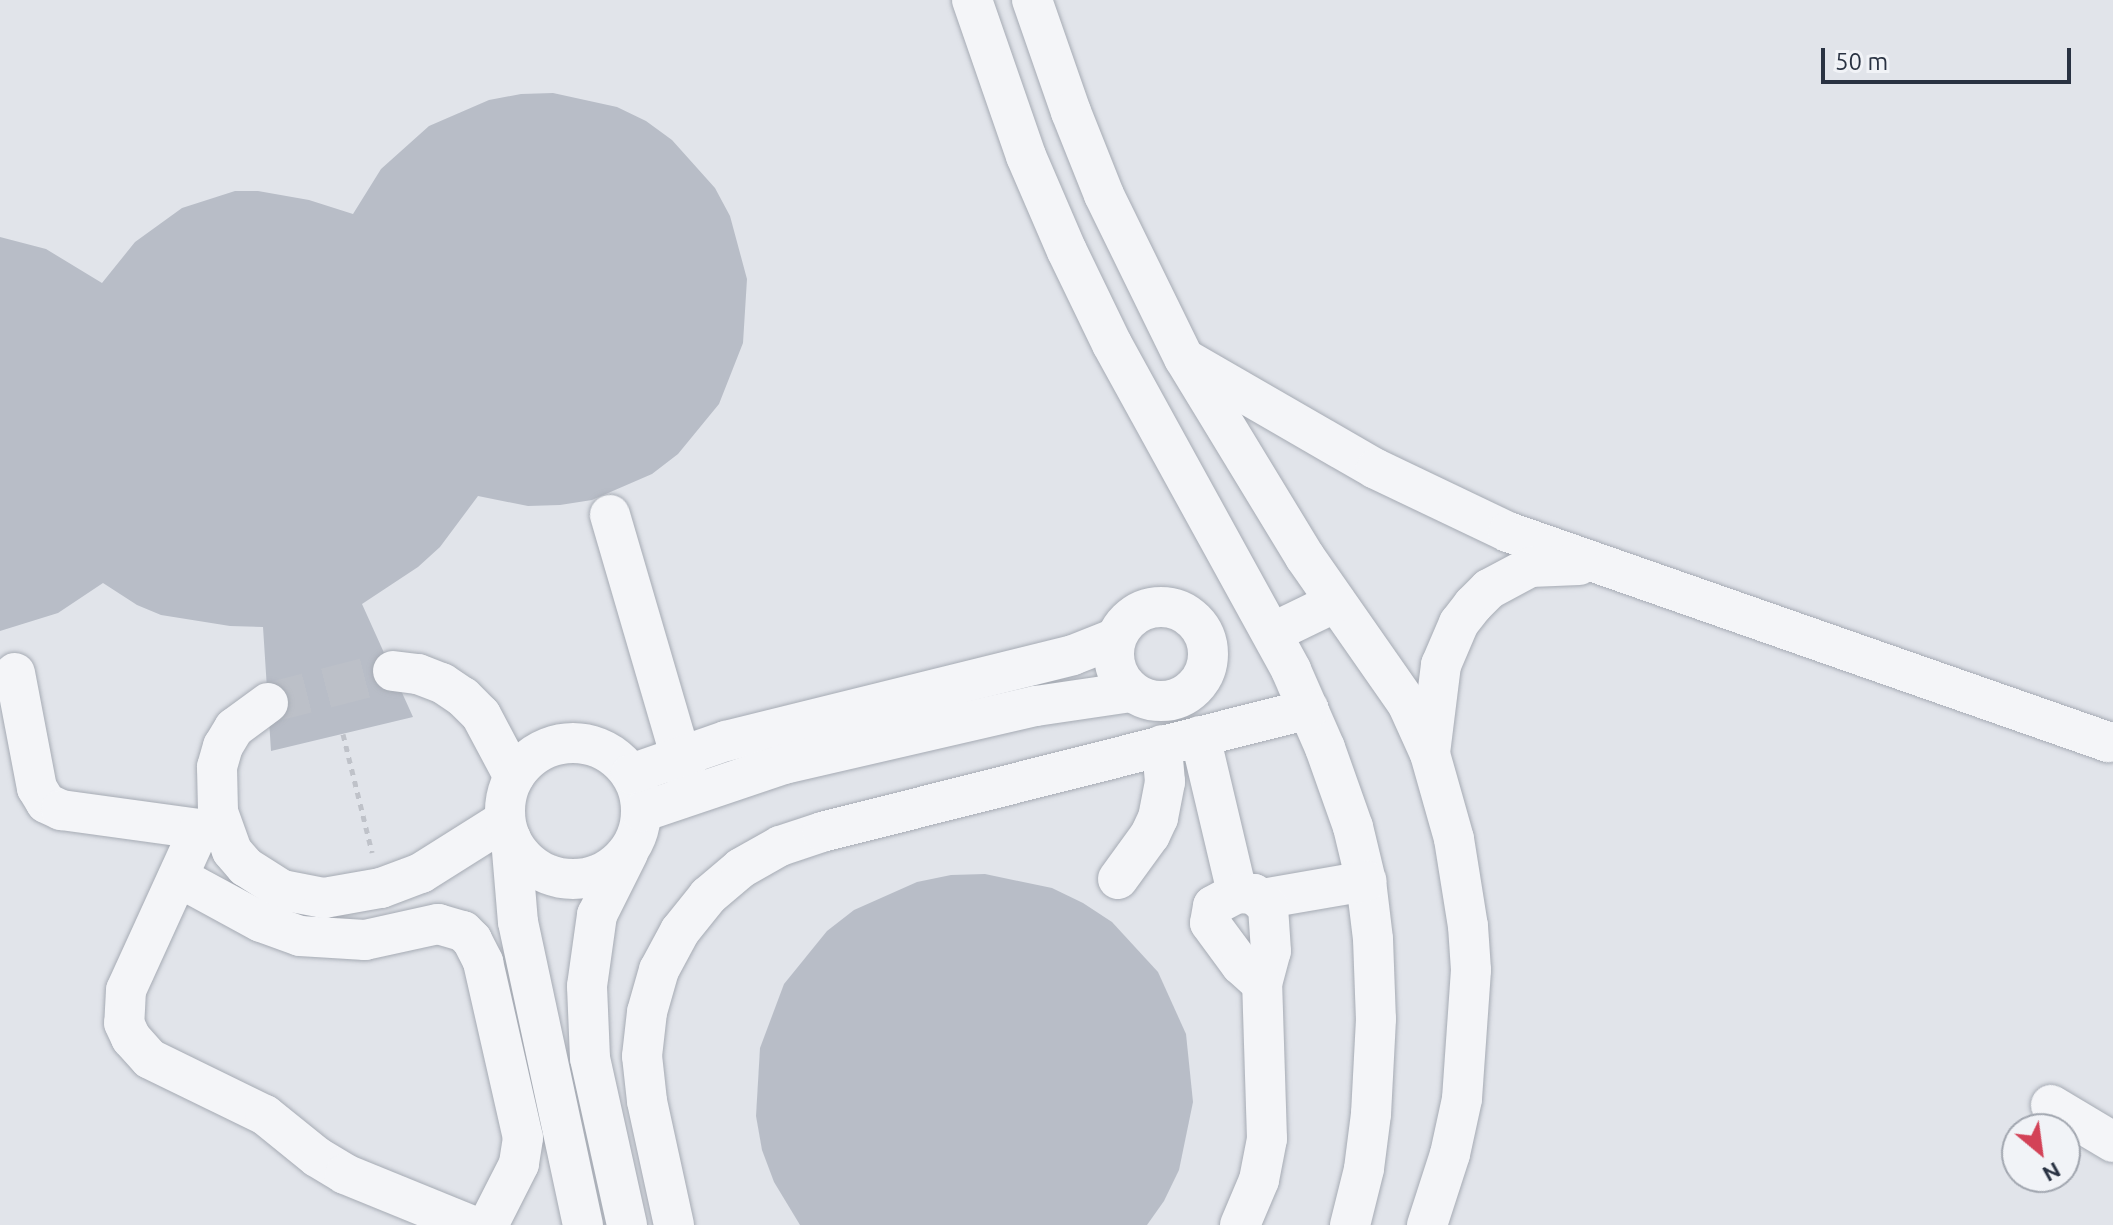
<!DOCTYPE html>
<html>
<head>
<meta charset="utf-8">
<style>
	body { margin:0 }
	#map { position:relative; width:2113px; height:1225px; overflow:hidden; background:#e1e4ea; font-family:Ubuntu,sans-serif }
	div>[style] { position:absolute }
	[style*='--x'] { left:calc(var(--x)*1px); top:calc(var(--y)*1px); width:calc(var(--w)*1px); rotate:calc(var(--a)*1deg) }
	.building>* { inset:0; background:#b8bdc7 }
	.minor-tunnel>* { height:40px; margin-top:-20px; transform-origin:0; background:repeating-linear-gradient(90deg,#bcc0c8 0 40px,transparent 0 60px) }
	.path>* { height:5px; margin-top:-2.5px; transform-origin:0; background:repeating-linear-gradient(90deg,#bfc2c9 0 6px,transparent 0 12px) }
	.roads { filter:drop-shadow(0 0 2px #a6abb4) drop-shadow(0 0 2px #a6abb4) }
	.minor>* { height:40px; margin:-20px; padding:0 20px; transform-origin:20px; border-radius:20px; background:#f4f5f8 }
	.minor>.ring { margin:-20px; padding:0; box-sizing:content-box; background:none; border:40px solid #f4f5f8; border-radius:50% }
	span { translate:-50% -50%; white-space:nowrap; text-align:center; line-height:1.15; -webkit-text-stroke:6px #f1f3f7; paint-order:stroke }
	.north { position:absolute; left:2001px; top:1113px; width:80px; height:80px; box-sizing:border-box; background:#f1f3f7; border:2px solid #a1a6af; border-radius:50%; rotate:151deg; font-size:22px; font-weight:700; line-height:32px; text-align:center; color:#293242 }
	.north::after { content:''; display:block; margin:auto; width:28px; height:36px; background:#d34257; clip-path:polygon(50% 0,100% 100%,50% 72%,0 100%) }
	.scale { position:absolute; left:1821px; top:48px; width:250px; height:36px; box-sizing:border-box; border:4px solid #293242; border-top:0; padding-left:10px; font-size:24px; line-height:28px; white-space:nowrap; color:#293242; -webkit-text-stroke:6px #f1f3f7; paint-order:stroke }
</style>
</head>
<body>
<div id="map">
	<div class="building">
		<i style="clip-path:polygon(553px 93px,617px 107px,646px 121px,672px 140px,715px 188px,730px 216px,747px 279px,743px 343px,719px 404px,678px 454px,652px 474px,592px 500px,560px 505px,528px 506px,478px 496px,440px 547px,418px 567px,362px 604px,413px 717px,271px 751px,263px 627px,230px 626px,161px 615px,137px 605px,103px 583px,58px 613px,0 631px,0 237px,46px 249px,102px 283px,135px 242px,182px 208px,235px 191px,258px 191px,309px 200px,353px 214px,381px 169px,429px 126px,489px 100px,521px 94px)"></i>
		<i style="clip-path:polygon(985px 874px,1052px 888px,1083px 903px,1112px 922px,1158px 972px,1186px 1034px,1193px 1102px,1179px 1170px,1164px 1201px,1147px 1225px,800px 1225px,774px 1182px,762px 1150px,756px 1116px,760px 1048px,784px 984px,827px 931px,854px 910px,917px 882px,951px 875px)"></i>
	</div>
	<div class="minor-tunnel">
		<i style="--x:268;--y:703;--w:129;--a:-14.4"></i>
	</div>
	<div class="path">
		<i style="--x:343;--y:734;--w:122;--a:76.2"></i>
	</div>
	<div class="roads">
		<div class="minor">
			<i style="--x:972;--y:0;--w:165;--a:70.9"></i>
			<i style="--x:1026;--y:156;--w:103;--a:66.7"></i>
			<i style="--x:1067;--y:251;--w:103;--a:64.2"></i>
			<i style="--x:1112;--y:344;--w:372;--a:61.2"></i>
			<i style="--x:1291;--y:670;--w:85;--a:66.4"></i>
			<i style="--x:1325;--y:748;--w:84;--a:70.5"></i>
			<i style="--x:1353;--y:827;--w:56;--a:76.5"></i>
			<i style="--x:1366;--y:881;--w:58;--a:83.1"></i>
			<i style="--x:1373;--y:939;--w:80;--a:87.9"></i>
			<i style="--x:1376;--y:1019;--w:95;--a:93"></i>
			<i style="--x:1371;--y:1114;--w:55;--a:97.3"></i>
			<i style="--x:1364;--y:1169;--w:58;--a:104"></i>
			<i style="--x:1032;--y:0;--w:119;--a:70.8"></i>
			<i style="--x:1071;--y:112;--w:89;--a:68.3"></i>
			<i style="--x:1104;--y:195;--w:182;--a:63.9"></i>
			<i style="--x:1184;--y:358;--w:233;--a:58.7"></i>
			<i style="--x:1305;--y:557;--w:178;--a:55.1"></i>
			<i style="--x:1407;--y:703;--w:56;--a:65.7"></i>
			<i style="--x:1430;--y:754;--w:88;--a:74.2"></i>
			<i style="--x:1454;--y:839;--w:88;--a:80.9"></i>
			<i style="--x:1468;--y:926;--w:44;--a:86.1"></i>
			<i style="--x:1471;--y:970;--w:129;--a:94"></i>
			<i style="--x:1462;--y:1099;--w:56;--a:102.3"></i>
			<i style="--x:1450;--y:1154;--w:75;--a:107.9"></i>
			<i style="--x:1187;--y:360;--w:218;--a:30"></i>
			<i style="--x:1376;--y:469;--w:146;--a:25.5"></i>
			<i style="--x:1508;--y:532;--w:636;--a:19.29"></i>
			<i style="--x:610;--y:515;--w:278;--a:73.7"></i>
			<i class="ring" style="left:1114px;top:607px;width:54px;height:54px"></i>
			<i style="--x:1272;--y:633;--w:71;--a:-25.8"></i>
			<i style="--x:393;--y:671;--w:25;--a:7"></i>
			<i style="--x:418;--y:674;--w:26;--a:21"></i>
			<i style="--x:442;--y:683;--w:25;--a:34"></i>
			<i style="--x:463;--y:697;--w:25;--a:45"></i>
			<i style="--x:481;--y:715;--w:70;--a:62"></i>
			<i style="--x:15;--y:673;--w:117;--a:79.2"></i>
			<i style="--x:37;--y:788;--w:17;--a:59"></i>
			<i style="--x:46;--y:803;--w:17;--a:25"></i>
			<i style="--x:61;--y:810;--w:162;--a:7.8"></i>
			<i style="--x:268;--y:703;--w:42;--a:143.7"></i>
			<i style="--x:234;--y:728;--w:21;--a:121"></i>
			<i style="--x:223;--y:746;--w:22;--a:106"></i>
			<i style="--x:217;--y:767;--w:45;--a:88.7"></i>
			<i style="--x:218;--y:812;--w:41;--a:70.3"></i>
			<i style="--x:232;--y:851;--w:21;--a:49"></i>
			<i style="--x:246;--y:867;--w:43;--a:32.6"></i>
			<i style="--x:282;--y:890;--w:43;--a:10.8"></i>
			<i style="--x:324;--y:898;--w:58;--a:-10"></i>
			<i style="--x:381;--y:888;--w:43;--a:-20.6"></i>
			<i style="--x:421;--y:873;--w:99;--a:-32.2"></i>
			<i style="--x:1200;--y:736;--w:161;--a:76.7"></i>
			<i class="ring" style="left:505px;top:743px;width:96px;height:96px"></i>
			<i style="--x:1430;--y:753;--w:89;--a:-82.9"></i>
			<i style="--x:1441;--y:665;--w:46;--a:-66.8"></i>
			<i style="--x:1459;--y:623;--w:23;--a:-52"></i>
			<i style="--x:1473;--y:605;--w:23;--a:-45"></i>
			<i style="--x:1489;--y:589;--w:47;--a:-28.2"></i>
			<i style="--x:1530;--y:567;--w:49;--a:-2.3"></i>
			<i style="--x:631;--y:774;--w:101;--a:-19.2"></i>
			<i style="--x:726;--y:741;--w:357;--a:-13.9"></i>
			<i style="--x:1073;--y:655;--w:46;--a:-21.6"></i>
			<i style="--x:642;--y:812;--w:150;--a:-18.7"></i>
			<i style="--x:784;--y:764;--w:259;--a:-13"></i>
			<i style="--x:1036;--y:706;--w:96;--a:-8.4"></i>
			<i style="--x:199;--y:830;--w:176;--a:114.5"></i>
			<i style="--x:126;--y:990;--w:33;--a:93"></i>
			<i style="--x:124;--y:1023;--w:17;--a:65"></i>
			<i style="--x:131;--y:1038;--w:28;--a:48"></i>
			<i style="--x:150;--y:1059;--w:128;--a:26"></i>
			<i style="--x:265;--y:1115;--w:67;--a:38.9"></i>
			<i style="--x:317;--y:1157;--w:33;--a:31"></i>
			<i style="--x:345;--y:1174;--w:135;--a:22.2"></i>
			<i style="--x:511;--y:839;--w:83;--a:85.2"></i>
			<i style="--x:518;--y:922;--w:310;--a:77.9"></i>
			<i style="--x:178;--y:877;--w:94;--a:28.5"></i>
			<i style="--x:261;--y:922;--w:41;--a:19.7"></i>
			<i style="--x:300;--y:936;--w:65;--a:3.5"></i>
			<i style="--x:365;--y:940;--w:75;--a:-12.4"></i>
			<i style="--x:438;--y:924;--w:26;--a:16"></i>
			<i style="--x:463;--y:931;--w:13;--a:45"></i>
			<i style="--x:472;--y:940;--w:25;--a:63"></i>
			<i style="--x:483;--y:962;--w:180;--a:77.2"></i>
			<i style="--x:523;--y:1138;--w:26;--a:99"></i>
			<i style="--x:519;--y:1164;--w:68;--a:116.9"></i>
			<i style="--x:1118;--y:879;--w:54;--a:-54"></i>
			<i style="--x:1150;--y:835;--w:19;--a:-65"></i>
			<i style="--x:1158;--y:818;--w:37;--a:-79"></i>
			<i style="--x:1165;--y:782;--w:37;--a:-95"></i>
			<i style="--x:1262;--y:899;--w:106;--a:-9.8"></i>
			<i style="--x:2051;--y:1105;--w:72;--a:30.8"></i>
			<i style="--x:627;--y:1225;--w:171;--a:-102.5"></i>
			<i style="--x:590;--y:1058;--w:72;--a:-92.4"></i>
			<i style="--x:587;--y:986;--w:72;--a:-82"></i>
			<i style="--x:597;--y:915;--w:69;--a:-63.4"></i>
			<i style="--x:674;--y:1225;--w:127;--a:-102.3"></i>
			<i style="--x:647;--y:1101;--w:45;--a:-96.3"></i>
			<i style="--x:642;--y:1056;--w:44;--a:-83.5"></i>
			<i style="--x:647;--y:1012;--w:44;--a:-74.1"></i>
			<i style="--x:659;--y:970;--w:44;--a:-61.7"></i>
			<i style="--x:680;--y:931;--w:45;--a:-51.3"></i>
			<i style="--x:708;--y:896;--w:43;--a:-40.3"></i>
			<i style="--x:741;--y:868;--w:45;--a:-29.4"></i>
			<i style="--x:780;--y:846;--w:44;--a:-18.4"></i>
			<i style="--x:822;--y:832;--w:502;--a:-14.17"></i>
			<i style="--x:1240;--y:1225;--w:49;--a:-67.1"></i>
			<i style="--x:1259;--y:1180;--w:42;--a:-79"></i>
			<i style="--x:1267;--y:1139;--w:155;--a:-91.8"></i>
			<i style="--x:1262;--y:984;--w:34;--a:-75"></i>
			<i style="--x:1271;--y:951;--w:44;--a:-93.9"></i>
			<i style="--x:1268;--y:907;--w:19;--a:-137"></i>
			<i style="--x:1254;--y:894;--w:17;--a:-177"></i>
			<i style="--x:1237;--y:893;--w:27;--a:152"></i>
			<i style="--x:1213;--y:906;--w:17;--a:100"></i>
			<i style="--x:1210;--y:923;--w:52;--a:53.6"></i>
			<i style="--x:1241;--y:965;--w:28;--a:42"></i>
		</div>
	</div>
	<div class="north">N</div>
	<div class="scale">50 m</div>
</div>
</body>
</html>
